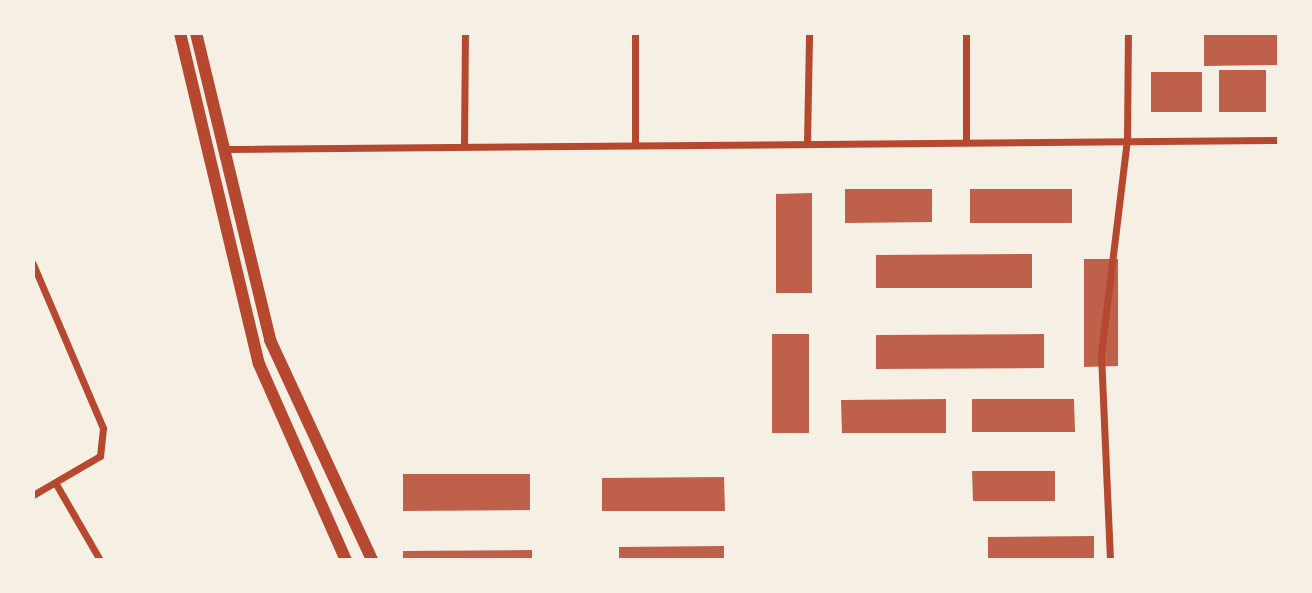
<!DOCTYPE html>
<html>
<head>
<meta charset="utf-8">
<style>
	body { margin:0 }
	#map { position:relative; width:1312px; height:593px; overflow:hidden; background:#f6efe4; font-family:"Source Serif 4",serif }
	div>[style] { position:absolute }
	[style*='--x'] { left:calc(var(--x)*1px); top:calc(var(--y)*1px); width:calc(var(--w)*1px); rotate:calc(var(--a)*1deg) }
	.building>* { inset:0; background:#bf614a }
	.minor>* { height:7px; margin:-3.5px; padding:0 3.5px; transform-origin:3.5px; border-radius:3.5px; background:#b5482f }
	.tertiary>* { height:12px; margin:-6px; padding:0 6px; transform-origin:6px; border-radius:6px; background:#b5482f }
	span { translate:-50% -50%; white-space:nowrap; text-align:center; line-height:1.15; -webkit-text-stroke:7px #f6efe4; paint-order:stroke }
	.frame { position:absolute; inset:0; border:35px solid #f6efe4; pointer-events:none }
</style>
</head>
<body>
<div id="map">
	<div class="building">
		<i style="clip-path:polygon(1204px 33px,1279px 33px,1279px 65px,1204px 66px)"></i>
		<i style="clip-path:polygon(1219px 70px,1266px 70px,1266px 112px,1219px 112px)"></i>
		<i style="clip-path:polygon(1151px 72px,1202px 72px,1202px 112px,1151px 112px)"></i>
		<i style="clip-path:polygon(845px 189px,932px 189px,932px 222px,845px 223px)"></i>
		<i style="clip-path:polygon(970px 189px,1072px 189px,1072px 223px,970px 223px)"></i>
		<i style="clip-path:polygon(812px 193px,812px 293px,776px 293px,776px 194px)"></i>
		<i style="clip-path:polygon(1032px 254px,1032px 288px,876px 288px,876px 255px)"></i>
		<i style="clip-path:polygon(1084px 259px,1118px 259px,1118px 366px,1084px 367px)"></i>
		<i style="clip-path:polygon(772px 334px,809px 334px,809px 433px,772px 433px)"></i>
		<i style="clip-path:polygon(1044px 334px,1044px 368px,876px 369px,876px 335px)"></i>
		<i style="clip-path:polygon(946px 399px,946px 433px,842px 433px,841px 400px)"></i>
		<i style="clip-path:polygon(972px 399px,1074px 399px,1075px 432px,972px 432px)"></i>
		<i style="clip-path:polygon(972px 471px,1055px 471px,1055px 501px,973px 501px)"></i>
		<i style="clip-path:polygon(403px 474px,530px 474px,530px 510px,403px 511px)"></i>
		<i style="clip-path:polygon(724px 477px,725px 511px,602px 511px,602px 478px)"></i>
		<i style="clip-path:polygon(1094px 536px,1094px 560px,988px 560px,988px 537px)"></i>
		<i style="clip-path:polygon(724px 546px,724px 560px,619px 560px,619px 547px)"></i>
		<i style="clip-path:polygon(532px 550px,532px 560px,403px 560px,403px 551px)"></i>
	</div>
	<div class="minor">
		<i style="--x:966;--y:33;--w:107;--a:90"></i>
		<i style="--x:807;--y:142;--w:109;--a:-88.9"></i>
		<i style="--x:464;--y:144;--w:111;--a:-89.5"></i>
		<i style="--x:635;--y:144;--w:111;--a:-90"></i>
		<i style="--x:223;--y:149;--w:1056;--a:-0.49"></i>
		<i style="--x:33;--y:264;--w:178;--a:66.9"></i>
		<i style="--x:103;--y:428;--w:28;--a:96"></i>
		<i style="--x:100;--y:456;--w:78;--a:149.8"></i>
		<i style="--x:56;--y:484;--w:88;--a:59.9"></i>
		<i style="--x:1110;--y:560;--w:206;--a:-92.5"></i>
		<i style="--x:1101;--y:354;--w:216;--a:-83.1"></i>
		<i style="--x:1127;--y:140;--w:107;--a:-89.5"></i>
	</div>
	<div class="tertiary">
		<i style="--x:180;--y:33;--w:340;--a:76.6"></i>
		<i style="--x:259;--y:364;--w:214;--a:66.1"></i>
		<i style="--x:196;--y:33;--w:316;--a:76.4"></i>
		<i style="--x:270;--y:340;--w:242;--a:65.1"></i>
	</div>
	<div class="frame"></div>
</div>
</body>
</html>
